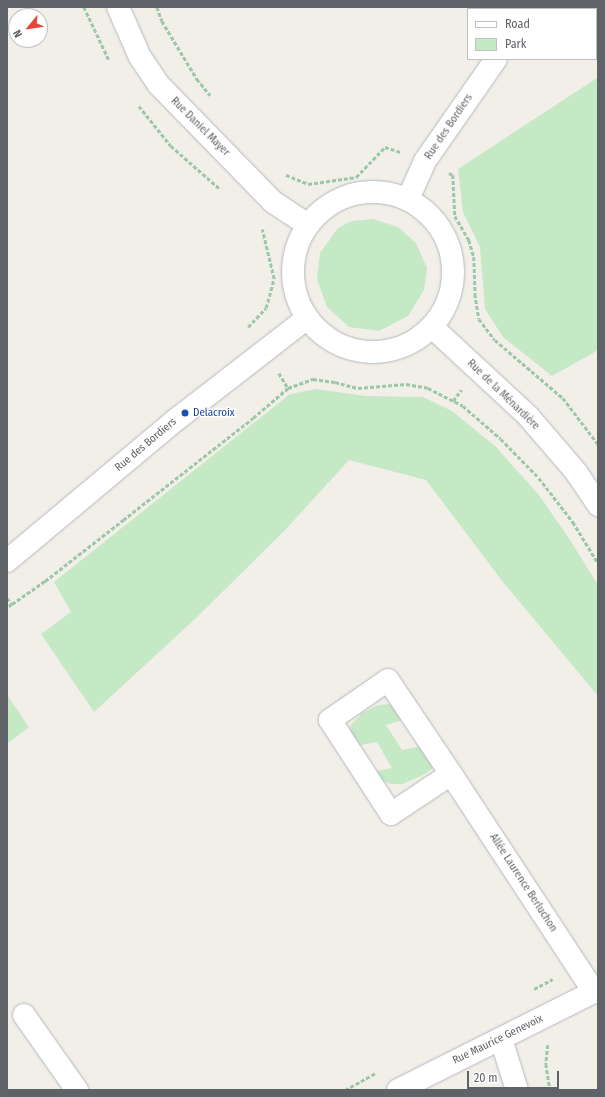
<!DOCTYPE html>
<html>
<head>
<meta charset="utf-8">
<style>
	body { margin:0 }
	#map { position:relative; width:605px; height:1097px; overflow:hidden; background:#f1efe8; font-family:"Fira Sans Condensed",sans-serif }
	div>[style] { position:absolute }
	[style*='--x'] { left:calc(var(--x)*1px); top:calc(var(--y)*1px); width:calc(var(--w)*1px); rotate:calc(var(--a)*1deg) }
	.green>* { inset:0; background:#c5e8c5 }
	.path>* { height:2.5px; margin-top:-1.25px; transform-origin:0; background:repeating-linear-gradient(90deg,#9cc7a9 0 4px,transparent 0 6px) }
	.roads { filter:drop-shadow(0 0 1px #b5b8bc) drop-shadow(0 0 1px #b5b8bc) }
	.minor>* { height:22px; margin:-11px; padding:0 11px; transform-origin:11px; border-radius:11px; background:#fff }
	.tertiary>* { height:22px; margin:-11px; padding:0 11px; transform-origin:11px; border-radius:11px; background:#fff }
	.secondary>* { height:22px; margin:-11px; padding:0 11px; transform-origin:11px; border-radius:11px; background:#fff }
	.secondary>.ring { margin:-11px; padding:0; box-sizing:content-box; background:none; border:22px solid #fff; border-radius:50% }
	.dots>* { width:11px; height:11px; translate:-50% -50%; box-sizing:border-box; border:2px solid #fff; border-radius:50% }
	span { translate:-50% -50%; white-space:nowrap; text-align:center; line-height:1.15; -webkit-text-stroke:3px #fff; paint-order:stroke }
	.street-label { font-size:11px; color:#5f6368 }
	.transit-label { font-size:11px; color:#164399 }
	.left { translate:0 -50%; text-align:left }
	.frame { position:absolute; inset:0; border:8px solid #5f6368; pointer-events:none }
	.legend { position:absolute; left:467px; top:8px; width:130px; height:52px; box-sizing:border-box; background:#fff; border:1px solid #bfc1c3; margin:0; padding:5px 7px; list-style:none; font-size:12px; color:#5f6368 }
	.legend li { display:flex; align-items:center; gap:8px; height:20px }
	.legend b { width:20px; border:1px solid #bfc1c3 }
	.north { position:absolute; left:8px; top:8px; width:40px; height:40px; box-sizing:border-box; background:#fff; border:1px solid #bfc1c3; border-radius:50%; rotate:241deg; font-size:11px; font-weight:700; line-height:16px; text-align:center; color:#5f6368 }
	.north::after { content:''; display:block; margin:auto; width:14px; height:18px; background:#ea4335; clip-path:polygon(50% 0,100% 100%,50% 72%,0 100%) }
	.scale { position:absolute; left:467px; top:1071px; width:92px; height:18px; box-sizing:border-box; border:2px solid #5f6368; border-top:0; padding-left:5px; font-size:12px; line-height:14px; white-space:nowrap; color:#5f6368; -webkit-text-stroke:3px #fff; paint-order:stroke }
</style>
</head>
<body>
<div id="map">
	<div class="green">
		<i style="clip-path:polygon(597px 78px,598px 82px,598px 350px,552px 376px,503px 337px,485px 309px,480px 247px,463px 212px,458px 169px)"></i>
		<i style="clip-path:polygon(373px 219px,398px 227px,416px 243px,427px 268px,424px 290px,408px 316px,379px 331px,349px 327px,327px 307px,317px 279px,320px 253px,338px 228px,352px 221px)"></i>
		<i style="clip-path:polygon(316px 389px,365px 396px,423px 397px,452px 411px,495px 446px,539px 495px,570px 540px,598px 585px,598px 696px,503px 582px,426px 480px,349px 460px,285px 530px,196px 618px,94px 712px,41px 634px,71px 612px,54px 582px,290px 394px)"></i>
		<i style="clip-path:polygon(7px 695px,29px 727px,7px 744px)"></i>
		<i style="clip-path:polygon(389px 704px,398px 706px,408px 718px,386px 725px,402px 750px,426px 745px,434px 767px,425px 774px,403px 784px,391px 784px,380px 780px,372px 772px,392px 768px,377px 742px,356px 746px,350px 731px,351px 725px,362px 713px,379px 705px)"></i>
	</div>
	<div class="path">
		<i style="--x:84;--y:7;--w:59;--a:64.7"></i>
		<i style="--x:157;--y:7;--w:15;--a:70"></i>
		<i style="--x:162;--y:21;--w:68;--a:58.9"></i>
		<i style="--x:197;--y:79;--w:21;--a:51"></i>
		<i style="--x:139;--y:106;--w:51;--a:51.3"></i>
		<i style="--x:171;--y:146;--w:64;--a:41.2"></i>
		<i style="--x:449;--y:173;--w:4;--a:27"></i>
		<i style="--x:453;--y:175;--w:41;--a:87.2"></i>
		<i style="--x:455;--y:216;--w:28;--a:60"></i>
		<i style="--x:469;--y:240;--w:18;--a:74"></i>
		<i style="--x:474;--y:257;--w:37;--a:88"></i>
		<i style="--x:475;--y:294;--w:25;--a:81"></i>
		<i style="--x:479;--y:319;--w:26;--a:53"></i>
		<i style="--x:495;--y:340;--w:89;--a:40.5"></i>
		<i style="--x:563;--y:398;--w:58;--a:52.7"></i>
		<i style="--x:286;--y:175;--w:24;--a:22"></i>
		<i style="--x:308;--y:184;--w:49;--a:-8.3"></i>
		<i style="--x:356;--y:177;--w:42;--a:-46"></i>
		<i style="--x:385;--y:147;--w:16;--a:18"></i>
		<i style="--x:248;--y:327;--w:26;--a:-47"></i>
		<i style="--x:266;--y:308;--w:30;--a:-75"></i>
		<i style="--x:274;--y:279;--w:51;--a:-103.5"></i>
		<i style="--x:279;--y:373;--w:17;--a:59"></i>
		<i style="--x:453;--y:401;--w:14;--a:-54"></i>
		<i style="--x:7;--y:598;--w:8;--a:50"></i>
		<i style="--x:12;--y:604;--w:6;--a:141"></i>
		<i style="--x:12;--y:604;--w:40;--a:-34.9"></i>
		<i style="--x:45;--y:581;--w:99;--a:-38"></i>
		<i style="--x:123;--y:520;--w:165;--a:-38.1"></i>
		<i style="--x:253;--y:418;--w:46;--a:-40.6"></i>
		<i style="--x:288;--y:388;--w:27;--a:-20"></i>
		<i style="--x:313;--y:379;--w:22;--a:8"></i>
		<i style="--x:335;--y:382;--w:24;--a:15"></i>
		<i style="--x:358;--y:388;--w:48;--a:-4.8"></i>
		<i style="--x:406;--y:384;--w:22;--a:10"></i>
		<i style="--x:428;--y:388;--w:39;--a:27"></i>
		<i style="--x:463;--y:406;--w:50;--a:41"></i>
		<i style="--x:501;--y:439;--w:54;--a:45.7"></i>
		<i style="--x:539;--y:478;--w:56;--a:52.3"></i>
		<i style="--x:573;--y:522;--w:48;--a:58.6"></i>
		<i style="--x:534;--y:989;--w:21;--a:-28"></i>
		<i style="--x:548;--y:1045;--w:19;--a:96"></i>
		<i style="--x:546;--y:1064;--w:26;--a:81"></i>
		<i style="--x:345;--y:1090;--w:35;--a:-29"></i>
	</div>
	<div class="roads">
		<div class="minor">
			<i style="--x:451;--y:774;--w:72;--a:146.3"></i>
			<i style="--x:391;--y:814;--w:112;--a:-123"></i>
			<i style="--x:330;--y:720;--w:70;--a:-34.6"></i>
			<i style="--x:388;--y:680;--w:113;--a:56.2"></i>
			<i style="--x:451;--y:774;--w:261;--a:56.7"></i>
			<i style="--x:24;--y:1015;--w:92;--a:54.8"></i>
			<i style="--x:501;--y:1039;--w:53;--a:72.6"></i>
			<i style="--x:398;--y:1090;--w:224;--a:-26.6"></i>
		</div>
		<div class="tertiary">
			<i style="--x:531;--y:9;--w:2;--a:-63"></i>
			<i style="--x:408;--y:199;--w:42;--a:-65.9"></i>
			<i style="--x:425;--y:161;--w:124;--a:-55.2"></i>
			<i style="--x:7;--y:561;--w:222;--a:-39.9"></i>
			<i style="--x:177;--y:419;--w:165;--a:-37.8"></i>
		</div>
		<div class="secondary">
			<i style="--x:118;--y:7;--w:55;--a:66.3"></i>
			<i style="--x:140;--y:57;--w:32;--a:56"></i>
			<i style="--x:158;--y:84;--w:165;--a:45.7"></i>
			<i style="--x:273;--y:202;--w:42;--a:33.3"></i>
			<i class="ring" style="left:293px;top:192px;width:138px;height:138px"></i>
			<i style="--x:432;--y:327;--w:131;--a:42.8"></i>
			<i style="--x:528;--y:416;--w:74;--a:49.4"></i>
			<i style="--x:576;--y:472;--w:40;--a:56"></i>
		</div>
	</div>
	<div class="dots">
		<i style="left:185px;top:413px;background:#1a4fb4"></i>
	</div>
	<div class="street-label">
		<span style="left:200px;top:127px;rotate:45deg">Rue Daniel Mayer</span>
		<span style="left:449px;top:127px;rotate:-56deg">Rue des Bordiers</span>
		<span style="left:503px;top:395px;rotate:44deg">Rue de la Ménardière</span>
		<span style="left:146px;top:445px;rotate:-40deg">Rue des Bordiers</span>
		<span style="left:523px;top:883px;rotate:57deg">Allée Laurence Berluchon</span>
		<span style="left:498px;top:1040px;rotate:-26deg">Rue Maurice Genevoix</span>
	</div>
	<div class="transit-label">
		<span class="left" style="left:193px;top:413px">Delacroix</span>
	</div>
	<div class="frame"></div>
	<ul class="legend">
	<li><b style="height:5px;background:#fff"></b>Road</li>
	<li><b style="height:11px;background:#c5e8c5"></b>Park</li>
	</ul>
	<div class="north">N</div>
	<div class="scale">20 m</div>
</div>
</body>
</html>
